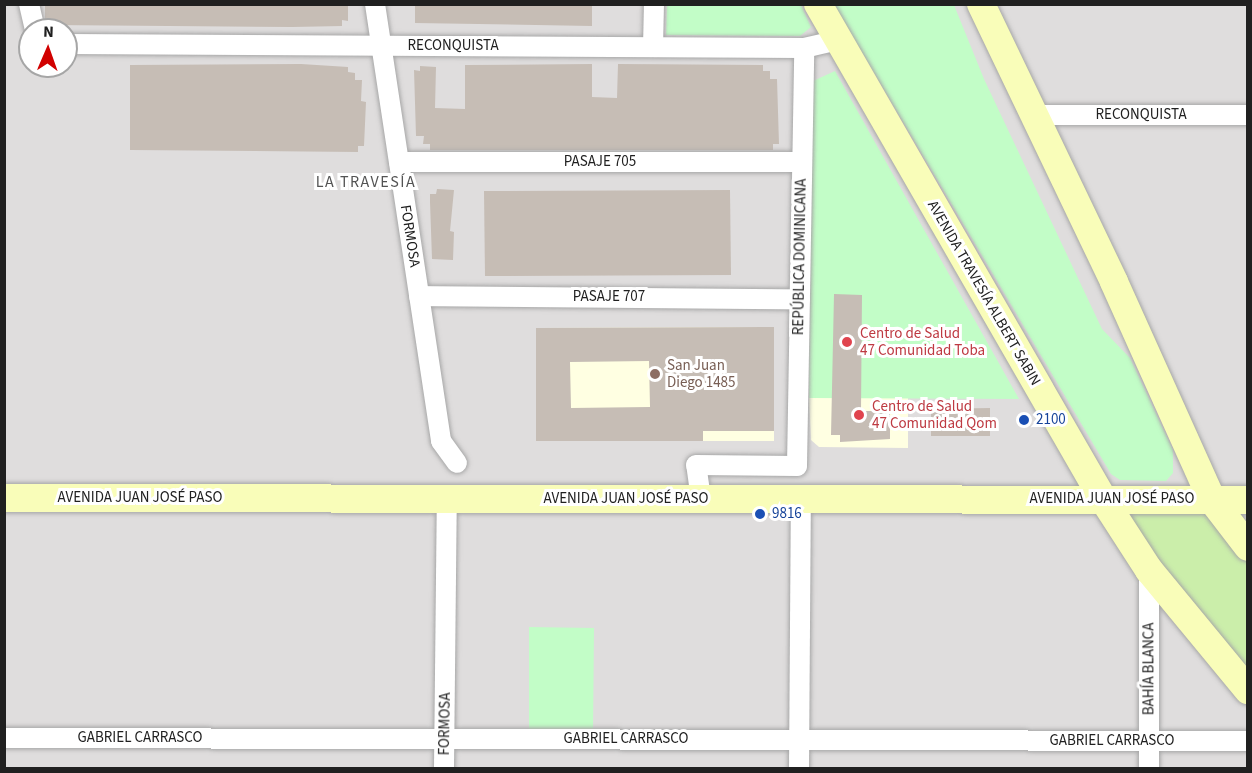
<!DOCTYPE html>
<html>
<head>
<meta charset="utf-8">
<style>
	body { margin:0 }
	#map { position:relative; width:1252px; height:773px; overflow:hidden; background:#f1eee7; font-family:"Source Sans 3",sans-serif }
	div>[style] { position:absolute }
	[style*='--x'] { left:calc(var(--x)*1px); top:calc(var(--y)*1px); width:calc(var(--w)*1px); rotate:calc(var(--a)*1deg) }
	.residential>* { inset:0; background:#dfdddd }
	.education>* { inset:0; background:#ffffe2 }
	.grass>* { inset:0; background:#cbeeaa }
	.park>* { inset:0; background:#c2fdc7 }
	.building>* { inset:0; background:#c6bdb5 }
	.roads { filter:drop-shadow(0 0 2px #a7a7a7) drop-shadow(0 0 2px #a7a7a7) }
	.street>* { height:20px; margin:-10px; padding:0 10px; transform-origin:10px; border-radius:10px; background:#fff }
	.secondary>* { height:28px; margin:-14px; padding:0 14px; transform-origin:14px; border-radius:14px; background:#f9fdb9 }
	.dots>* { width:16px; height:16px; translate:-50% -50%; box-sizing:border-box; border:3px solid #fff; border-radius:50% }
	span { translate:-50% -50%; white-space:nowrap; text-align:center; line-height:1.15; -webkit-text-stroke:6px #fff; paint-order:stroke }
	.street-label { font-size:15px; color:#202020 }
	.health-label { font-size:15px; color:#be3a42 }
	.left { translate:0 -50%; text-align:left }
	.education-label { font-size:15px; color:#785e54 }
	.transit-label { font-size:15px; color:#164399 }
	.neighbourhood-label { font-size:16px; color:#535353; letter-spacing:1.5px }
	.frame { position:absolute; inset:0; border:6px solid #202020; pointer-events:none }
	.north { position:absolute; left:18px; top:18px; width:60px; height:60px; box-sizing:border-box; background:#fff; border:2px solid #a6a6a6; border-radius:50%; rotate:2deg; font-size:16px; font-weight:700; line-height:24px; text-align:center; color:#202020 }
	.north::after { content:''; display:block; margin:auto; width:21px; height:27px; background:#d10100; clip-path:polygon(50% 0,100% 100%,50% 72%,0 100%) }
</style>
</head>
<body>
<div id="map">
	<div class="residential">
		<i style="clip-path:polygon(evenodd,5px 5px,1247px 5px,1247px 768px,5px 768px,5px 5px,30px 30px,66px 30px,66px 66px,30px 66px,30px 30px)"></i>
	</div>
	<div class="education">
		<i style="clip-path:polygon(774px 327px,774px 441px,536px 441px,536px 328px)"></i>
		<i style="clip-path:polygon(809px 398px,908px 398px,908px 448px,819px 447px,811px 440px)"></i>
	</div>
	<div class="grass">
		<i style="clip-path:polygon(1103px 499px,1212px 500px,1247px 547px,1247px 690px)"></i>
	</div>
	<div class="park">
		<i style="clip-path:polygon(667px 5px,801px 5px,811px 27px,800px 36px,666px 35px)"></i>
		<i style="clip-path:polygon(834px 5px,954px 5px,984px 79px,1102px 329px,1130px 358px,1173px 450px,1173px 473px,1166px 481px,1120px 480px,1111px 474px)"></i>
		<i style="clip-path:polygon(835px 71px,1019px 399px,809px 398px,813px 81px)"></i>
		<i style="clip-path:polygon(529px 627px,594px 628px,593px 732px,529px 732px)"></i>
	</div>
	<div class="building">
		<i style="clip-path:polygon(45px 4px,348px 4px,348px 21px,342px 20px,342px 26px,292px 27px,51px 25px,52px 19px,45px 19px)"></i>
		<i style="clip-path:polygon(415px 4px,592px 4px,592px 26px,415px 23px)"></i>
		<i style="clip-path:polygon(301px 64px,348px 67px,348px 72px,355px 73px,355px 80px,362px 80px,361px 101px,366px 102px,364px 146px,358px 146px,358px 152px,130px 150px,130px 65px)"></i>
		<i style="clip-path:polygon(592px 64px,592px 97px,617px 98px,618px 64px,763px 65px,763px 71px,770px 71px,770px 79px,777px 79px,779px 144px,773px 144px,773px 150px,430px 150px,430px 144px,423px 144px,424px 136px,416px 136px,414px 70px,420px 71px,420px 66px,436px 67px,435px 108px,465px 109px,465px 65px)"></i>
		<i style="clip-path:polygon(437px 189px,454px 190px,450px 231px,454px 232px,453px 260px,432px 259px,430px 202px,430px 194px,436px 194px)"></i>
		<i style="clip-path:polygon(730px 190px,731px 275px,485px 276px,484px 191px)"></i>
		<i style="clip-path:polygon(834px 294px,862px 295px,861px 411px,890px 411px,890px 439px,840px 442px,840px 435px,831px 435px)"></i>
		<i style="clip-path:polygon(evenodd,774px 327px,774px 431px,703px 431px,703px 441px,536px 441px,536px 328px,774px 327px,649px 361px,650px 407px,571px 408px,570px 362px,649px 361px)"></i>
		<i style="clip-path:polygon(990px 408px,990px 436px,931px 436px,931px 409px)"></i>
	</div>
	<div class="roads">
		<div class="street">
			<i style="--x:29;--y:4;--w:27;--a:77"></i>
			<i style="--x:375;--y:4;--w:442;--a:81.4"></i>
			<i style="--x:441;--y:441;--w:27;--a:54"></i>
			<i style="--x:66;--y:44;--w:738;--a:0.31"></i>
			<i style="--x:804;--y:48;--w:35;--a:-13"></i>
			<i style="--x:653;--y:47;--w:43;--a:-88.7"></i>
			<i style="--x:1035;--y:115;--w:213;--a:0"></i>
			<i style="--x:399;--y:162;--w:403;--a:0"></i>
			<i style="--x:419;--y:296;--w:381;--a:0.5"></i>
			<i style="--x:701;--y:499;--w:34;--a:-98"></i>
			<i style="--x:696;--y:465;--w:101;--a:0.6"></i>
			<i style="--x:797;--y:466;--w:418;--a:-89"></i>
			<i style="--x:1149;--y:570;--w:198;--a:90"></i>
			<i style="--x:4;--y:738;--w:1244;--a:0.14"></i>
			<i style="--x:444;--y:768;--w:269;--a:-89.4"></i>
			<i style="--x:799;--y:768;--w:269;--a:-89.6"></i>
		</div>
		<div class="secondary">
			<i style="--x:818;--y:4;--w:571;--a:60.07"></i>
			<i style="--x:1103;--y:499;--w:85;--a:57.1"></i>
			<i style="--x:1149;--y:570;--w:156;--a:50.5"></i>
			<i style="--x:981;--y:4;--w:308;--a:64.4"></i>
			<i style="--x:1114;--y:282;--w:239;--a:65.8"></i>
			<i style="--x:1212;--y:500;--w:59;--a:52.5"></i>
			<i style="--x:4;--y:498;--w:1244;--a:0.09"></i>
		</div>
	</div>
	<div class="dots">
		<i style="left:847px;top:342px;background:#e0444e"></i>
		<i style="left:655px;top:374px;background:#8d6e63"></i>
		<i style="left:859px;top:415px;background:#e0444e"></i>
		<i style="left:1024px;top:420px;background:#1a4fb4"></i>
		<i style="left:760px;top:514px;background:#1a4fb4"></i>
	</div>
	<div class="street-label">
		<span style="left:453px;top:46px">RECONQUISTA</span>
		<span style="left:1141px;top:115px">RECONQUISTA</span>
		<span style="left:600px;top:162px">PASAJE 705</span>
		<span style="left:410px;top:236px;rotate:81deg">FORMOSA</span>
		<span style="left:800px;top:257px;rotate:-89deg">REPÚBLICA DOMINICANA</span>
		<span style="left:984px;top:293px;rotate:60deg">AVENIDA TRAVESÍA ALBERT SABIN</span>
		<span style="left:609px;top:297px">PASAJE 707</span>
		<span style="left:140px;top:498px">AVENIDA JUAN JOSÉ PASO</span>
		<span style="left:626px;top:499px">AVENIDA JUAN JOSÉ PASO</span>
		<span style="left:1112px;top:499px">AVENIDA JUAN JOSÉ PASO</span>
		<span style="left:1149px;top:669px;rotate:-90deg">BAHÍA BLANCA</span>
		<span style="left:445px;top:724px;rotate:-89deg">FORMOSA</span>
		<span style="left:140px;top:738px">GABRIEL CARRASCO</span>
		<span style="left:626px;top:739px">GABRIEL CARRASCO</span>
		<span style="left:1112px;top:741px">GABRIEL CARRASCO</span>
	</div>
	<div class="health-label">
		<span class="left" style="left:860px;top:342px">Centro de Salud<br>47 Comunidad Toba</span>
		<span class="left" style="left:872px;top:415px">Centro de Salud<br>47 Comunidad Qom</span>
	</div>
	<div class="education-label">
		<span class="left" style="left:667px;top:374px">San Juan<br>Diego 1485</span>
	</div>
	<div class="transit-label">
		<span class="left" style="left:1036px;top:420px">2100</span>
		<span class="left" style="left:772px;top:514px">9816</span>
	</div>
	<div class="neighbourhood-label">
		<span style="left:366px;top:182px">LA TRAVESÍA</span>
	</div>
	<div class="frame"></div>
	<div class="north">N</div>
</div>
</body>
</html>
